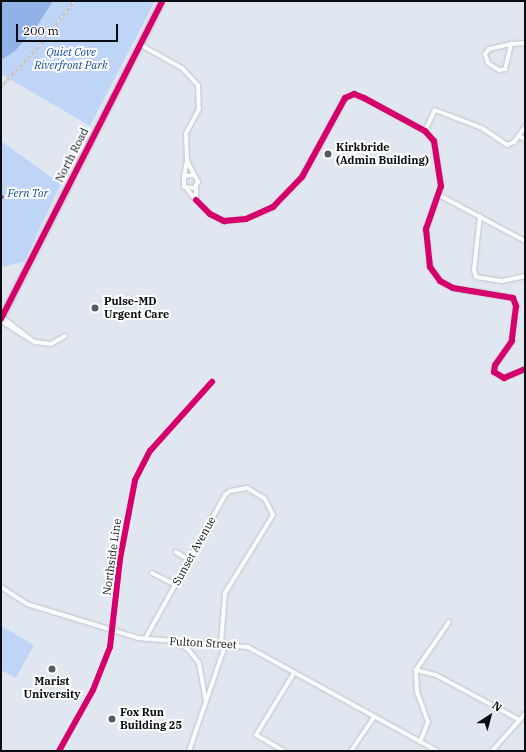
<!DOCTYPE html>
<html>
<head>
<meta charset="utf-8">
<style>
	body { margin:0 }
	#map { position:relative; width:526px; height:752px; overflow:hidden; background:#e1e7f0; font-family:"IBM Plex Serif",serif }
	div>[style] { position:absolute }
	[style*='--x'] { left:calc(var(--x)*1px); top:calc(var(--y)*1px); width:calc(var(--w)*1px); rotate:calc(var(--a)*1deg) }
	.green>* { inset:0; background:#bfd5f7 }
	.water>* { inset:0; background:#90b2e7 }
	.roads { filter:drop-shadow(0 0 1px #bec3ca) drop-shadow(0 0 1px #bec3ca) }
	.minor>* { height:4px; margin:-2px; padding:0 2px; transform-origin:2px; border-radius:2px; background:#fafbfd }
	.highway>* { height:6px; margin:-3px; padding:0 3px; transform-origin:3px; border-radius:3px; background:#fafbfd }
	.rail>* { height:2.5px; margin-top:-1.25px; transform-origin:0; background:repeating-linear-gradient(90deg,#fff 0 3px,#c2c4c6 0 6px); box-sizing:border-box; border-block:1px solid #c2c4c6 }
	.quiet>* { height:5px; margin-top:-2.5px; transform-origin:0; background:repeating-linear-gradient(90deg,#8e44ad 0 10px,transparent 0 15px) }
	.cycleway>* { height:6px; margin:-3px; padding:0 3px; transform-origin:3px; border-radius:3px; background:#d6006c }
	.dots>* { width:11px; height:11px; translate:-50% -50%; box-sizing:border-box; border:2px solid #fff; border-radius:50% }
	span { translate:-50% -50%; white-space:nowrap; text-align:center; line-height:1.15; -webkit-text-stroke:4px #fff; paint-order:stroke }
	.park-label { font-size:11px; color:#10479a; font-style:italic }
	.poi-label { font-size:11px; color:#0a0d12; font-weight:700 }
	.left { translate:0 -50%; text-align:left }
	.street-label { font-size:11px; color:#0a0d12 }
	.frame { position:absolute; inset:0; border:2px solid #0a0d12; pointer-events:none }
	.north { position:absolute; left:470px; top:696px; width:40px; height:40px; -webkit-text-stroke:3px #fff; paint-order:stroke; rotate:36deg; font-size:11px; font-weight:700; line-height:16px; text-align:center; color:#0a0d12 }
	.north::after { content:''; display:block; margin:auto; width:14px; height:18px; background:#0a0d12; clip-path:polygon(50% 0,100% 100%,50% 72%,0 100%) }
	.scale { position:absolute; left:16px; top:24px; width:102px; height:18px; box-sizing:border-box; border:2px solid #0a0d12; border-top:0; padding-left:5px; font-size:12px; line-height:14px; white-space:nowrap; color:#0a0d12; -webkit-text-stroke:3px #fff; paint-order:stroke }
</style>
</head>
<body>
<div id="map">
	<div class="green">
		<i style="clip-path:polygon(52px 1px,155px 1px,90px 126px,1px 74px,1px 58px)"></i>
		<i style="clip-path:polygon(1px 141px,61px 184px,24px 262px,1px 267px)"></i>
		<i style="clip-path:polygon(1px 626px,34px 645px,16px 678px,1px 670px)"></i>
	</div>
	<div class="water">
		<i style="clip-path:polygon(1px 1px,53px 1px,37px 26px,15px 51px,1px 60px)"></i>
	</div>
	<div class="roads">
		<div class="minor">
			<i style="--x:139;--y:44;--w:49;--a:29.2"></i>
			<i style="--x:182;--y:68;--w:23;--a:47"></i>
			<i style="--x:198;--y:85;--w:24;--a:88"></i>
			<i style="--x:199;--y:109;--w:27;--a:118"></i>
			<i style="--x:186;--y:133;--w:28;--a:88"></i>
			<i style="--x:511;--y:44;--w:26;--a:103"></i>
			<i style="--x:505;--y:69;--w:6;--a:171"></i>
			<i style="--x:499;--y:70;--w:13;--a:-148"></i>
			<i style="--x:488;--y:63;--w:9;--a:-108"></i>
			<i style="--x:485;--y:54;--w:6;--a:-51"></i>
			<i style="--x:489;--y:49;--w:23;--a:-13"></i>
			<i style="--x:511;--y:44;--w:14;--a:-4"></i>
			<i style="--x:425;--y:131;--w:23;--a:-65"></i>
			<i style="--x:435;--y:110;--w:50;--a:21"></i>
			<i style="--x:482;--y:128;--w:30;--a:34"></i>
			<i style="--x:507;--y:145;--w:8;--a:-23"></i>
			<i style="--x:514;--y:142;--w:19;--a:-54"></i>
			<i style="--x:519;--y:136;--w:7;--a:27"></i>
			<i style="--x:184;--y:176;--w:15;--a:-79"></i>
			<i style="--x:187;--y:161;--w:24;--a:62"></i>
			<i style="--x:198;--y:182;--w:7;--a:124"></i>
			<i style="--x:194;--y:188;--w:10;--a:-174"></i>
			<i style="--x:184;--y:187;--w:11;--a:-90"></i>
			<i style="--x:184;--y:176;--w:10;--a:-6"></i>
			<i style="--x:187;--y:189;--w:14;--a:51"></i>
			<i style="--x:196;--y:200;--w:13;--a:-90"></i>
			<i style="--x:439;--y:195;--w:98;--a:28.1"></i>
			<i style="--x:196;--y:200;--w:20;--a:45"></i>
			<i style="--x:210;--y:214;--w:16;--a:27"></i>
			<i style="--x:224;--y:221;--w:22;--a:-5"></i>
			<i style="--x:246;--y:219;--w:30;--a:-24"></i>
			<i style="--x:273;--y:207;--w:42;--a:-46"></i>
			<i style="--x:302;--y:177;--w:90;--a:-61.4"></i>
			<i style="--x:345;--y:98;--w:10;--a:-24"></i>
			<i style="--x:354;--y:94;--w:11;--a:22"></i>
			<i style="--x:364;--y:98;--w:69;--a:28.4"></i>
			<i style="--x:425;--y:131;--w:13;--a:48"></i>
			<i style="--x:434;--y:141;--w:46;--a:81.2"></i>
			<i style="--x:441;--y:186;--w:46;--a:109.2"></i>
			<i style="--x:426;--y:229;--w:38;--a:84"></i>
			<i style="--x:430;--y:267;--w:17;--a:54"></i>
			<i style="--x:440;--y:281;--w:15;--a:28"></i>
			<i style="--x:453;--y:288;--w:61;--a:9.5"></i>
			<i style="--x:513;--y:298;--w:9;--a:69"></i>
			<i style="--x:516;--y:306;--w:35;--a:97"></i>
			<i style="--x:512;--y:341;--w:29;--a:125"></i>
			<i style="--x:495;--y:365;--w:7;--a:98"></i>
			<i style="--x:494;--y:372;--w:12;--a:31"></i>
			<i style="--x:504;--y:378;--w:23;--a:-23"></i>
			<i style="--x:480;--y:216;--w:54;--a:96.3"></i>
			<i style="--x:474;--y:270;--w:7;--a:74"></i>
			<i style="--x:476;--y:277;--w:26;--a:9"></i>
			<i style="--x:502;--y:281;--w:24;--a:-12"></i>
			<i style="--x:2;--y:317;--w:39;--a:38"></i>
			<i style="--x:1;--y:321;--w:40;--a:32"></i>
			<i style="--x:35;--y:342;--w:16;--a:7"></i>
			<i style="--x:51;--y:344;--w:16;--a:-30"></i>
			<i style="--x:176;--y:552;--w:15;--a:32"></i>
			<i style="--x:152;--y:573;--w:27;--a:27"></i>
			<i style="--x:1;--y:587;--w:31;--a:33"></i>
			<i style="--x:27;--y:604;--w:116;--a:17"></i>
			<i style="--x:138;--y:638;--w:110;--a:4.7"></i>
			<i style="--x:248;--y:647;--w:216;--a:28.8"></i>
			<i style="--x:145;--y:639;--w:165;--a:-60.9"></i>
			<i style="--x:225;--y:495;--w:6;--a:-39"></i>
			<i style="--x:230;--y:491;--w:17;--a:-10"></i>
			<i style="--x:247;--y:488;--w:21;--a:31"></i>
			<i style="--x:265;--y:499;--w:18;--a:63"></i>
			<i style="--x:273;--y:515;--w:92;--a:121.6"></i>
			<i style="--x:225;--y:593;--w:50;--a:94.6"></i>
			<i style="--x:178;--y:643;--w:12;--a:31"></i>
			<i style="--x:188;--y:649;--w:18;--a:52"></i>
			<i style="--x:199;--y:663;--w:36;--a:80"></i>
			<i style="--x:416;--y:670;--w:21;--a:14"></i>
			<i style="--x:436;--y:675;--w:95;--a:28.2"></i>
			<i style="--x:420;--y:742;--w:22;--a:-68"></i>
			<i style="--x:428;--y:722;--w:33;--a:-110"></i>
			<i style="--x:417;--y:691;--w:21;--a:-93"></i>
			<i style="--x:416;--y:670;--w:58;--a:-55.5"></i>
			<i style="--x:189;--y:751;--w:114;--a:-71.1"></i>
			<i style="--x:284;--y:751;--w:32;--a:-150"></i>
			<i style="--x:256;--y:735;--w:73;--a:-58.5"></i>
			<i style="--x:351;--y:751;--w:41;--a:-55.9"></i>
			<i style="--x:492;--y:751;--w:50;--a:-48.3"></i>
		</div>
		<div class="highway">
			<i style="--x:1;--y:319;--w:356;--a:-63.1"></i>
		</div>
	</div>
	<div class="rail">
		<i style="--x:1;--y:86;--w:55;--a:-46.5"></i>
		<i style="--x:39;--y:46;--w:57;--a:-52.1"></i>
	</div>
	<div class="quiet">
		<i style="--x:1;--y:195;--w:3;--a:90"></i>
	</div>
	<div class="cycleway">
		<i style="--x:196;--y:200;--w:20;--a:45"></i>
		<i style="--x:210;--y:214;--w:16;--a:27"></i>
		<i style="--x:224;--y:221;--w:22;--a:-5"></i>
		<i style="--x:246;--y:219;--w:30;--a:-24"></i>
		<i style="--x:273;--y:207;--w:42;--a:-46"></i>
		<i style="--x:302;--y:177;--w:90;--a:-61.4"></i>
		<i style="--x:345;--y:98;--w:10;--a:-24"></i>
		<i style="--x:354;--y:94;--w:11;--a:22"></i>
		<i style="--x:364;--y:98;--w:69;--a:28.4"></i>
		<i style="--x:425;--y:131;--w:13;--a:48"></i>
		<i style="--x:434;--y:141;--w:46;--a:81.2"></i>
		<i style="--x:441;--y:186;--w:46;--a:109.2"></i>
		<i style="--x:426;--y:229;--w:38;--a:84"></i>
		<i style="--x:430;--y:267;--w:17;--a:54"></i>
		<i style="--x:440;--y:281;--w:15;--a:28"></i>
		<i style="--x:453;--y:288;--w:61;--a:9.5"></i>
		<i style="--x:513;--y:298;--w:9;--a:69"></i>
		<i style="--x:516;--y:306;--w:35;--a:97"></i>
		<i style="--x:512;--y:341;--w:29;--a:125"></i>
		<i style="--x:495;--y:365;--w:7;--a:98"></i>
		<i style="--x:494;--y:372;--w:12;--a:31"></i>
		<i style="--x:504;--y:378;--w:23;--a:-23"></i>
		<i style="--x:1;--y:319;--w:356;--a:-63.1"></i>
		<i style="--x:59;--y:751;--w:70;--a:-60.9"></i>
		<i style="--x:93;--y:690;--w:46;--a:-68.4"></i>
		<i style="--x:110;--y:647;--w:89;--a:-83.5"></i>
		<i style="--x:120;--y:559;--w:80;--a:-79.2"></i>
		<i style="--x:135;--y:480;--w:33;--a:-63"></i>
		<i style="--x:150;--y:451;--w:93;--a:-48.1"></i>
	</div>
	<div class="dots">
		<i style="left:328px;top:154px;background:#555960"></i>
		<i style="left:95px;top:308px;background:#555960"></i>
		<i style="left:52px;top:669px;background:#555960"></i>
		<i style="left:112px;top:719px;background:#555960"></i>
	</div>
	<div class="park-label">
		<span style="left:71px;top:59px">Quiet Cove<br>Riverfront Park</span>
		<span style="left:28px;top:193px">Fern Tor</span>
	</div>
	<div class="poi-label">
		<span class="left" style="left:336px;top:154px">Kirkbride<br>(Admin Building)</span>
		<span class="left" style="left:104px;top:308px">Pulse-MD<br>Urgent Care</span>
		<span style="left:52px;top:688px">Marist<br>University</span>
		<span class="left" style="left:120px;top:719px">Fox Run<br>Building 25</span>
	</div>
	<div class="street-label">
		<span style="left:72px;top:155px;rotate:-63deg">North Road</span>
		<span style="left:194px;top:551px;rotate:-61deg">Sunset Avenue</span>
		<span style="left:112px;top:557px;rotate:-82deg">Northside Line</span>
		<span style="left:203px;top:643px;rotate:3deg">Fulton Street</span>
	</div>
	<div class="frame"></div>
	<div class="north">N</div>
	<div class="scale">200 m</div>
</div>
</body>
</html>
